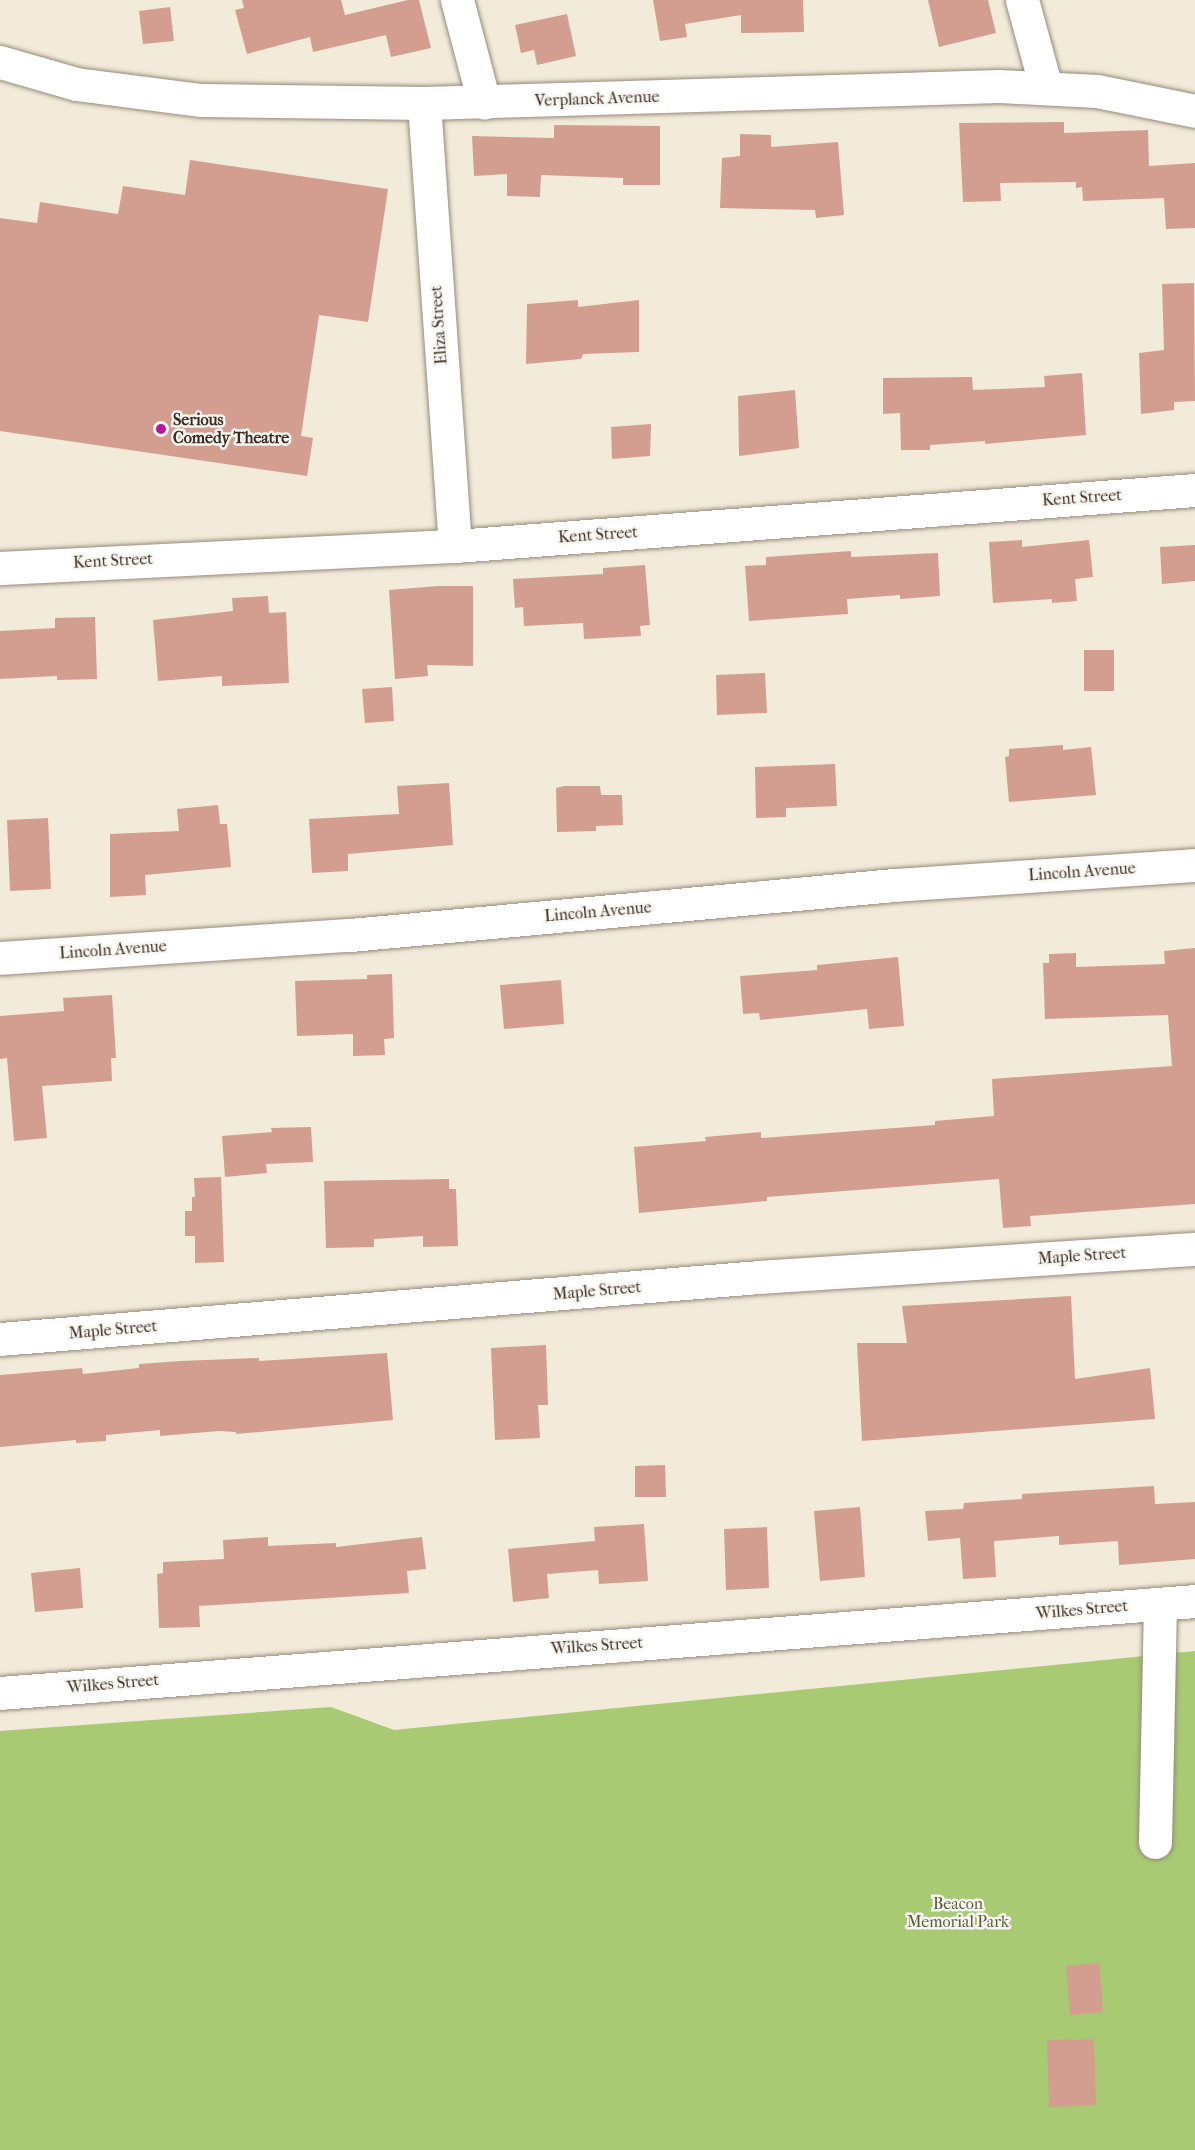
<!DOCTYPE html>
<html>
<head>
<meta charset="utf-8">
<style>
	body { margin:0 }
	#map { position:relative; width:1195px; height:2150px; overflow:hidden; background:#f2ebd9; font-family:"IM FELL French Canon",serif }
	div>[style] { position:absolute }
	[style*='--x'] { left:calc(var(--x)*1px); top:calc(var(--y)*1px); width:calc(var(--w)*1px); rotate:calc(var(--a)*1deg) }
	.green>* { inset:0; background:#a7ca73 }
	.building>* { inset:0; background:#d39e8f }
	.roads { filter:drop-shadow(0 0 2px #968a7c) drop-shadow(0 0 2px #968a7c) }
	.minor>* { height:33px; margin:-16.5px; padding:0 16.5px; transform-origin:16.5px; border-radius:16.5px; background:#fff }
	.dots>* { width:16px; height:16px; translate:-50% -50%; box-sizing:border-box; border:3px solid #f6f6f2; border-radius:50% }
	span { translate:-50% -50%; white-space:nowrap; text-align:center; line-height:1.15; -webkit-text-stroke:5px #f6f6f2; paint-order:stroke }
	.street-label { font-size:16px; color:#3b2a1e }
	.poi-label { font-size:16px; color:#3b2a1e; font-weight:700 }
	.left { translate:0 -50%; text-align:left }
	.park-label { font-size:16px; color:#5b5a38 }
</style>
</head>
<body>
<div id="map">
	<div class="green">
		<i style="clip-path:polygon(1195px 1651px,1195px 2150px,0 2150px,0 1731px,331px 1707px,394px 1730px)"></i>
	</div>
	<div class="building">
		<i style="clip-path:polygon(242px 0,341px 0,345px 15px,408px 0,419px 0,431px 48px,391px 57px,386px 35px,313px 52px,310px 37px,247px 54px,235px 10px,244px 8px)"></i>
		<i style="clip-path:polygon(653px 0,803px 0,804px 32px,741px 33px,741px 15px,685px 24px,687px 37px,660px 41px)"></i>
		<i style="clip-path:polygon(928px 0,988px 0,996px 33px,939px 47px)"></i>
		<i style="clip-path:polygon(170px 7px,174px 41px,143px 44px,139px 11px)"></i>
		<i style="clip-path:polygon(567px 14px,576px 56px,537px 65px,534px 50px,521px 53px,515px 25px)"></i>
		<i style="clip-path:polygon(1064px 122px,1064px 133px,1148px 130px,1149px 166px,1195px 163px,1195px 228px,1166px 229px,1164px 198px,1083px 201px,1082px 187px,1076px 188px,1076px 182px,1000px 183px,1001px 201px,963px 202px,959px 123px)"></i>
		<i style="clip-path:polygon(554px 125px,660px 126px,660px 185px,623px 185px,623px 178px,541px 175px,540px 197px,507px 196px,507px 174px,474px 176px,472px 136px,554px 138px)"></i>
		<i style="clip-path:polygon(740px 134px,771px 135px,771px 147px,838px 142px,844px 215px,816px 218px,815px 210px,720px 208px,722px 158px,740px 156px)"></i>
		<i style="clip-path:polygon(190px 160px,388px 189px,368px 322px,319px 315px,301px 436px,313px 438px,307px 476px,0 431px,0 218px,37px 223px,40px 202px,118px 214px,123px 186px,185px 195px)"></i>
		<i style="clip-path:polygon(1194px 283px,1195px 401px,1174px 402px,1174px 410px,1141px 414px,1139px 353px,1164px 350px,1162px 284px)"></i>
		<i style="clip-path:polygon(578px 300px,578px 307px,639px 300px,639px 352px,583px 354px,581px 359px,526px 364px,527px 304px)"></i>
		<i style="clip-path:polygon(1082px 373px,1086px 435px,985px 444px,985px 441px,930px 445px,930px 450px,901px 450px,900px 413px,883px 414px,883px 378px,972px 377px,973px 390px,1045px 387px,1044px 376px)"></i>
		<i style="clip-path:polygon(795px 390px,799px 448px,739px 456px,738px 396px)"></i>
		<i style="clip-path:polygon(651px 424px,650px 456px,612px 459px,611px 427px)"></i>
		<i style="clip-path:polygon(1022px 540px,1022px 547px,1089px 540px,1093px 577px,1075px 579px,1077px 601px,1052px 603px,1052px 599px,993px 603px,989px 542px)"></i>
		<i style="clip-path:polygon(1195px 545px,1195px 581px,1162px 584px,1160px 547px)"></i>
		<i style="clip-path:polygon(851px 551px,851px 557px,938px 553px,940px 596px,900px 599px,900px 595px,847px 599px,848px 614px,749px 621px,745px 566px,766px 565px,766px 557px)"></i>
		<i style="clip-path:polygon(645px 565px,650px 625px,640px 626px,641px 636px,584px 639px,583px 623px,524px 626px,523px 607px,515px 608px,513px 579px,603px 574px,603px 568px)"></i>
		<i style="clip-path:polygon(438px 586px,473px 586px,473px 666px,427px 665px,428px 676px,395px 679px,389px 590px)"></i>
		<i style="clip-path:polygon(268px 596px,269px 613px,286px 612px,289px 683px,222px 686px,222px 676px,158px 681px,153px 620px,233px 611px,232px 598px)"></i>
		<i style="clip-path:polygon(95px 617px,97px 679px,57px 680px,57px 676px,0 679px,0 631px,55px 628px,55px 618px)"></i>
		<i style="clip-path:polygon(1084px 650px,1114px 650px,1114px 691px,1084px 691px)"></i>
		<i style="clip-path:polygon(765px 673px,767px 713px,717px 715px,716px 675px)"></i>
		<i style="clip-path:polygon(392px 687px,394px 721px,365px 723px,362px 689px)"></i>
		<i style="clip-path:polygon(1063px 745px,1063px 750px,1091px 747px,1096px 795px,1009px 802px,1005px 757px,1009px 756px,1009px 749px)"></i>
		<i style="clip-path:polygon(835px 764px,837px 806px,786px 808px,786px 817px,756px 818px,755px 767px)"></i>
		<i style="clip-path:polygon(449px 783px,453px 845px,348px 854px,348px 871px,312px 873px,309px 819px,399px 814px,397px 786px)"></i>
		<i style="clip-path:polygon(564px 786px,600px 786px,601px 795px,622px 795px,623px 825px,596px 826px,596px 831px,557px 832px,556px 788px)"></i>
		<i style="clip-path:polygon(218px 805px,220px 824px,227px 824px,231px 867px,145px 875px,146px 895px,110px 897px,110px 834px,179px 831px,177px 809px)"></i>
		<i style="clip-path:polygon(48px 818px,51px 889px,10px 891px,7px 820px)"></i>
		<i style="clip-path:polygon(1195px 948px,1195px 1204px,1030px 1216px,1031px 1226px,1003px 1228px,999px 1179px,767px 1197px,767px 1201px,639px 1213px,634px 1147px,706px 1141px,705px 1137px,761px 1132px,761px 1138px,935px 1125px,935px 1121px,994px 1116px,992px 1079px,1172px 1066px,1168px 1015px,1045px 1019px,1043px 963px,1049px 963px,1049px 954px,1076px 953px,1076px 967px,1165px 964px,1164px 951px)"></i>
		<i style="clip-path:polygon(898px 957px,904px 1026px,869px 1029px,867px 1009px,760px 1020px,759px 1013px,743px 1014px,740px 976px,817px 970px,817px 965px)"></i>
		<i style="clip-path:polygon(392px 974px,394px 1038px,384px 1039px,385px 1055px,353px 1056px,353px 1034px,297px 1036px,295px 981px,367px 979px,367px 975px)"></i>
		<i style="clip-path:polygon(561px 980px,564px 1024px,504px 1029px,500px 985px)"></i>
		<i style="clip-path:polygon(112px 995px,116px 1058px,111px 1058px,112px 1081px,42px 1086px,47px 1138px,14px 1141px,7px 1058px,0 1059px,0 1016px,64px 1011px,63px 998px)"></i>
		<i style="clip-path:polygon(311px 1127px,313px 1162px,266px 1164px,267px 1173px,225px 1177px,222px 1136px,272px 1132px,271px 1128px)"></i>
		<i style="clip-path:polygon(221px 1177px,224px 1262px,195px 1263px,195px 1236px,185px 1236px,185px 1211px,192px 1211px,192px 1197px,195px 1197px,194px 1178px)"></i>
		<i style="clip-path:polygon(449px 1179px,449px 1189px,456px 1189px,458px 1246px,423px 1247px,423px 1236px,374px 1239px,374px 1247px,326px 1248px,324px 1181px)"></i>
		<i style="clip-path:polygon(1071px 1296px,1075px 1379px,1150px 1368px,1155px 1419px,862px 1441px,857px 1343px,907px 1343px,902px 1306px)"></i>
		<i style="clip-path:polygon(546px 1345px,548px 1405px,538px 1405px,540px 1438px,495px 1440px,491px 1348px)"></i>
		<i style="clip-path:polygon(387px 1353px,393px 1420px,236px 1434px,236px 1432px,219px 1431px,160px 1436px,160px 1430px,106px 1435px,106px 1441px,76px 1443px,76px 1440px,0 1447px,0 1375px,82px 1368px,83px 1374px,139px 1368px,139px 1364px,181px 1361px,259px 1358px,259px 1361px)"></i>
		<i style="clip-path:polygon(665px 1465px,666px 1497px,635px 1497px,635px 1466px)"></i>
		<i style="clip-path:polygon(1154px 1486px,1155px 1504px,1195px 1502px,1195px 1559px,1119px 1565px,1118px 1541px,1059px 1545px,1059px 1536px,994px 1541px,996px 1577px,963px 1579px,960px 1538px,928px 1541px,925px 1511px,963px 1509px,964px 1503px,1022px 1499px,1022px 1494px)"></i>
		<i style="clip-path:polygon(860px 1507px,865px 1577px,820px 1581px,814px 1511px)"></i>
		<i style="clip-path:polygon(644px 1524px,648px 1581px,599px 1584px,598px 1570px,547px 1574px,549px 1598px,513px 1602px,508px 1549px,595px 1541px,594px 1527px)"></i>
		<i style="clip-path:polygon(767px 1527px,769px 1588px,726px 1590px,724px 1529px)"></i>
		<i style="clip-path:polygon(268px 1537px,268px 1546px,336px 1543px,336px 1547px,422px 1537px,426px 1569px,407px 1571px,409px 1593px,199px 1606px,200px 1627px,159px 1628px,157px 1574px,163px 1573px,163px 1562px,224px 1559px,223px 1540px)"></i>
		<i style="clip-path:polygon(80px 1568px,83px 1608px,35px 1612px,31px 1573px)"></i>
		<i style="clip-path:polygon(1099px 1963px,1103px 2012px,1070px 2015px,1066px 1966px)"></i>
		<i style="clip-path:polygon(1094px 2039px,1096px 2105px,1049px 2107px,1047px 2040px)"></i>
	</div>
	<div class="roads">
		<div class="minor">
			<i style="--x:457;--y:0;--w:106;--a:75.2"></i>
			<i style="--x:1022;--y:0;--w:91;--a:74.7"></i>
			<i style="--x:0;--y:62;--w:79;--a:16.1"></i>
			<i style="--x:76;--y:84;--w:126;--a:7.3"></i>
			<i style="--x:201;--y:100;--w:223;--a:0.8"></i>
			<i style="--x:424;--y:103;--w:575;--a:-1.69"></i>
			<i style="--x:999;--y:86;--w:98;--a:2.9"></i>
			<i style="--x:1097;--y:91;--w:100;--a:11.5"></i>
			<i style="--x:424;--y:103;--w:444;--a:86"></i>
			<i style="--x:0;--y:568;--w:456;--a:-2.8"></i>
			<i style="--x:455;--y:546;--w:742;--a:-4.33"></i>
			<i style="--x:0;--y:958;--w:351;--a:-3.8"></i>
			<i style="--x:350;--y:935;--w:546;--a:-5.25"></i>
			<i style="--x:894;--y:885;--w:302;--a:-3.8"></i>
			<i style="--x:0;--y:1339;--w:762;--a:-4.67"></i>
			<i style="--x:759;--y:1277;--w:437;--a:-3.7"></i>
			<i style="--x:0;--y:1693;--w:1199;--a:-4.4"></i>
			<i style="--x:1155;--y:1842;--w:238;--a:-88.8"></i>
		</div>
	</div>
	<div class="dots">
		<i style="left:161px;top:429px;background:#b5179e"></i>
	</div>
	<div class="street-label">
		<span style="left:597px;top:99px;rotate:-2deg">Verplanck Avenue</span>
		<span style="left:439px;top:325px;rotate:-94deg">Eliza Street</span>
		<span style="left:1082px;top:498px;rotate:-4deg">Kent Street</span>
		<span style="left:598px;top:535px;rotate:-4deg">Kent Street</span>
		<span style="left:113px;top:561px;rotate:-3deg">Kent Street</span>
		<span style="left:1082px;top:872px;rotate:-4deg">Lincoln Avenue</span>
		<span style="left:598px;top:912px;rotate:-5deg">Lincoln Avenue</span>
		<span style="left:113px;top:950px;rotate:-4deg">Lincoln Avenue</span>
		<span style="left:1082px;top:1256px;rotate:-4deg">Maple Street</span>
		<span style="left:597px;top:1291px;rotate:-5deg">Maple Street</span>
		<span style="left:113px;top:1330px;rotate:-5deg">Maple Street</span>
		<span style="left:1082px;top:1610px;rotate:-5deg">Wilkes Street</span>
		<span style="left:597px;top:1646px;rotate:-4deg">Wilkes Street</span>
		<span style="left:113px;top:1684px;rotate:-5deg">Wilkes Street</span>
	</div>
	<div class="poi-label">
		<span class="left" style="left:173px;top:429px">Serious<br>Comedy Theatre</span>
	</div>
	<div class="park-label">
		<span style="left:958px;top:1913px">Beacon<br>Memorial Park</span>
	</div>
</div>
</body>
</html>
